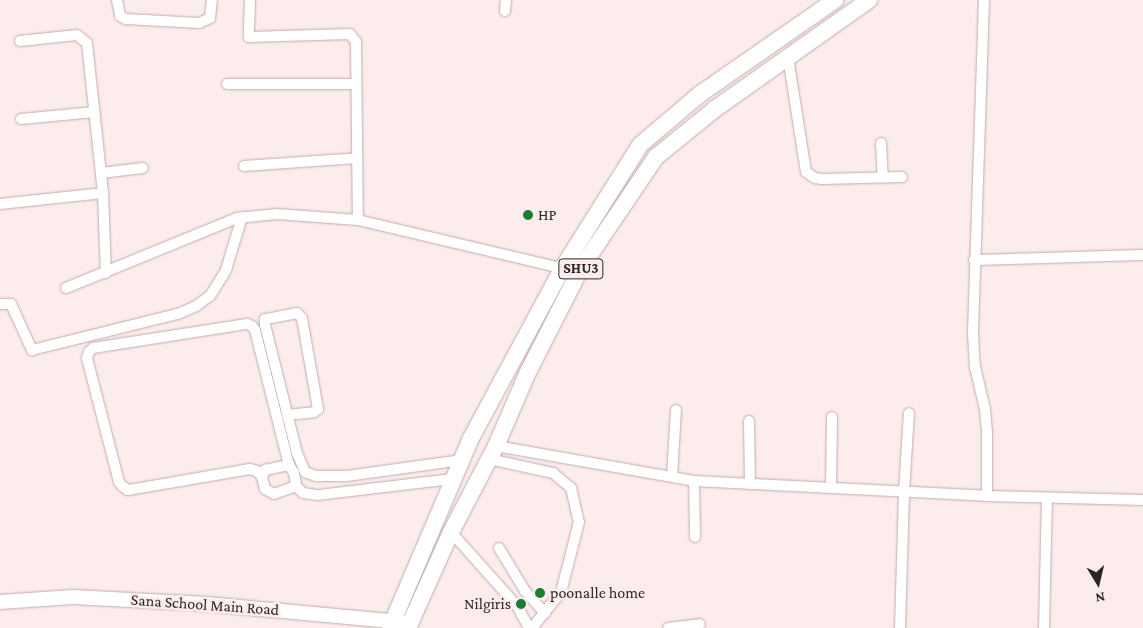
<!DOCTYPE html>
<html>
<head>
<meta charset="utf-8">
<style>
	body { margin:0 }
	#map { position:relative; width:1143px; height:628px; overflow:hidden; background:#fcecec; font-family:"Crimson Pro",serif }
	div>[style] { position:absolute }
	[style*='--x'] { left:calc(var(--x)*1px); top:calc(var(--y)*1px); width:calc(var(--w)*1px); rotate:calc(var(--a)*1deg) }
	.roads { filter:drop-shadow(0 0 1px #c0adac) drop-shadow(0 0 1px #c0adac) }
	.street>* { height:10px; margin:-5px; padding:0 5px; transform-origin:5px; border-radius:5px; background:#fff }
	.secondary>* { height:14px; margin:-7px; padding:0 7px; transform-origin:7px; border-radius:7px; background:#fff }
	.primary>* { height:16px; margin:-8px; padding:0 8px; transform-origin:8px; border-radius:8px; background:#fff }
	.dots>* { width:14px; height:14px; translate:-50% -50%; box-sizing:border-box; border:2px solid #fcecec; border-radius:50% }
	span { translate:-50% -50%; white-space:nowrap; text-align:center; line-height:1.15; -webkit-text-stroke:5px #fcecec; paint-order:stroke }
	.shield-label span { padding:1px 4px; background:#fcecec; border:1px solid; border-radius:4px; -webkit-text-stroke-width:0 }
	.shield-label { font-size:15px; color:#2d2626; font-weight:700 }
	.poi-label { font-size:16px; color:#2d2626 }
	.left { translate:0 -50%; text-align:left }
	.right { translate:-100% -50%; text-align:right }
	.street-label { font-size:16px; color:#2d2626 }
	.north { position:absolute; left:1073px; top:558px; width:50px; height:50px; -webkit-text-stroke:4px #fcecec; paint-order:stroke; rotate:171deg; font-size:14px; font-weight:700; line-height:20px; text-align:center; color:#2d2626 }
	.north::after { content:''; display:block; margin:auto; width:18px; height:22px; background:#2d2626; clip-path:polygon(50% 0,100% 100%,50% 72%,0 100%) }
</style>
</head>
<body>
<div id="map">
	<div class="roads">
		<div class="street">
			<i style="--x:117;--y:0;--w:16;--a:79"></i>
			<i style="--x:120;--y:16;--w:7;--a:27"></i>
			<i style="--x:126;--y:19;--w:73;--a:3.1"></i>
			<i style="--x:199;--y:23;--w:12;--a:-24"></i>
			<i style="--x:210;--y:18;--w:18;--a:-84"></i>
			<i style="--x:250;--y:0;--w:37;--a:92"></i>
			<i style="--x:249;--y:37;--w:101;--a:-1.7"></i>
			<i style="--x:350;--y:34;--w:10;--a:53"></i>
			<i style="--x:356;--y:42;--w:178;--a:89.4"></i>
			<i style="--x:984;--y:0;--w:333;--a:91.9"></i>
			<i style="--x:973;--y:333;--w:34;--a:87"></i>
			<i style="--x:975;--y:367;--w:43;--a:76.6"></i>
			<i style="--x:985;--y:409;--w:24;--a:85"></i>
			<i style="--x:987;--y:433;--w:63;--a:90"></i>
			<i style="--x:505;--y:11;--w:11;--a:-85"></i>
			<i style="--x:20;--y:41;--w:57;--a:-6"></i>
			<i style="--x:77;--y:35;--w:13;--a:39"></i>
			<i style="--x:87;--y:43;--w:151;--a:83.9"></i>
			<i style="--x:103;--y:193;--w:80;--a:87.9"></i>
			<i style="--x:788;--y:57;--w:116;--a:81.1"></i>
			<i style="--x:806;--y:172;--w:11;--a:34"></i>
			<i style="--x:815;--y:178;--w:7;--a:8"></i>
			<i style="--x:822;--y:179;--w:80;--a:-1.4"></i>
			<i style="--x:227;--y:84;--w:129;--a:0"></i>
			<i style="--x:21;--y:119;--w:74;--a:-5.4"></i>
			<i style="--x:881;--y:143;--w:34;--a:87"></i>
			<i style="--x:244;--y:166;--w:113;--a:-4"></i>
			<i style="--x:101;--y:173;--w:42;--a:-6.8"></i>
			<i style="--x:0;--y:204;--w:104;--a:-6.1"></i>
			<i style="--x:974;--y:260;--w:169;--a:-1.7"></i>
			<i style="--x:66;--y:288;--w:185;--a:-22.3"></i>
			<i style="--x:237;--y:218;--w:40;--a:-5.7"></i>
			<i style="--x:277;--y:214;--w:81;--a:4.2"></i>
			<i style="--x:358;--y:220;--w:213;--a:13.3"></i>
			<i style="--x:0;--y:304;--w:11;--a:0"></i>
			<i style="--x:11;--y:304;--w:51;--a:65.5"></i>
			<i style="--x:32;--y:350;--w:150;--a:-13.9"></i>
			<i style="--x:178;--y:314;--w:20;--a:-24"></i>
			<i style="--x:196;--y:306;--w:17;--a:-36"></i>
			<i style="--x:210;--y:296;--w:31;--a:-58"></i>
			<i style="--x:226;--y:270;--w:55;--a:-73.2"></i>
			<i style="--x:287;--y:415;--w:27;--a:-6"></i>
			<i style="--x:314;--y:412;--w:5;--a:-37"></i>
			<i style="--x:318;--y:409;--w:92;--a:-100"></i>
			<i style="--x:302;--y:318;--w:7;--a:-135"></i>
			<i style="--x:297;--y:313;--w:33;--a:169"></i>
			<i style="--x:265;--y:319;--w:6;--a:90"></i>
			<i style="--x:265;--y:325;--w:132;--a:76"></i>
			<i style="--x:297;--y:453;--w:21;--a:67"></i>
			<i style="--x:305;--y:472;--w:12;--a:20"></i>
			<i style="--x:316;--y:476;--w:31;--a:0"></i>
			<i style="--x:347;--y:476;--w:116;--a:-7.9"></i>
			<i style="--x:749;--y:421;--w:63;--a:89.1"></i>
			<i style="--x:496;--y:446;--w:201;--a:10"></i>
			<i style="--x:694;--y:481;--w:293;--a:2.9"></i>
			<i style="--x:987;--y:496;--w:156;--a:1.5"></i>
			<i style="--x:489;--y:459;--w:66;--a:12.3"></i>
			<i style="--x:553;--y:473;--w:23;--a:40"></i>
			<i style="--x:571;--y:488;--w:35;--a:77"></i>
			<i style="--x:579;--y:522;--w:72;--a:104.4"></i>
			<i style="--x:561;--y:592;--w:46;--a:128.9"></i>
			<i style="--x:262;--y:477;--w:8;--a:-67"></i>
			<i style="--x:265;--y:470;--w:25;--a:-12"></i>
			<i style="--x:672;--y:477;--w:67;--a:-86.6"></i>
			<i style="--x:694;--y:481;--w:56;--a:89"></i>
			<i style="--x:296;--y:486;--w:23;--a:160"></i>
			<i style="--x:274;--y:494;--w:10;--a:-151"></i>
			<i style="--x:265;--y:489;--w:12;--a:-104"></i>
			<i style="--x:262;--y:477;--w:8;--a:-130"></i>
			<i style="--x:257;--y:471;--w:7;--a:-164"></i>
			<i style="--x:250;--y:469;--w:124;--a:170.2"></i>
			<i style="--x:128;--y:490;--w:7;--a:-146"></i>
			<i style="--x:122;--y:486;--w:5;--a:-127"></i>
			<i style="--x:119;--y:482;--w:128;--a:-104.5"></i>
			<i style="--x:87;--y:358;--w:6;--a:-72"></i>
			<i style="--x:89;--y:352;--w:6;--a:-45"></i>
			<i style="--x:93;--y:348;--w:156;--a:-8.9"></i>
			<i style="--x:247;--y:324;--w:5;--a:22"></i>
			<i style="--x:252;--y:326;--w:5;--a:53"></i>
			<i style="--x:255;--y:330;--w:139;--a:75.9"></i>
			<i style="--x:289;--y:465;--w:9;--a:58"></i>
			<i style="--x:294;--y:473;--w:13;--a:81"></i>
			<i style="--x:296;--y:486;--w:10;--a:45"></i>
			<i style="--x:303;--y:493;--w:15;--a:8"></i>
			<i style="--x:318;--y:495;--w:136;--a:-6.8"></i>
			<i style="--x:831;--y:488;--w:71;--a:-89.2"></i>
			<i style="--x:451;--y:532;--w:99;--a:48.3"></i>
			<i style="--x:517;--y:606;--w:25;--a:61"></i>
			<i style="--x:499;--y:548;--w:50;--a:58.8"></i>
			<i style="--x:525;--y:591;--w:30;--a:48"></i>
			<i style="--x:668;--y:628;--w:32;--a:-7"></i>
			<i style="--x:900;--y:628;--w:136;--a:-88.3"></i>
			<i style="--x:904;--y:492;--w:79;--a:-86.4"></i>
			<i style="--x:1044;--y:628;--w:130;--a:-88.7"></i>
		</div>
		<div class="secondary">
			<i style="--x:0;--y:602;--w:73;--a:-3.9"></i>
			<i style="--x:73;--y:597;--w:134;--a:3"></i>
			<i style="--x:207;--y:604;--w:196;--a:5.3"></i>
		</div>
		<div class="primary">
			<i style="--x:390;--y:628;--w:204;--a:-66.9"></i>
			<i style="--x:470;--y:440;--w:194;--a:-61.7"></i>
			<i style="--x:562;--y:269;--w:146;--a:-57.8"></i>
			<i style="--x:640;--y:145;--w:79;--a:-40.4"></i>
			<i style="--x:700;--y:94;--w:165;--a:-34.8"></i>
			<i style="--x:408;--y:628;--w:105;--a:-65.9"></i>
			<i style="--x:451;--y:532;--w:97;--a:-62.4"></i>
			<i style="--x:496;--y:446;--w:81;--a:-66.6"></i>
			<i style="--x:528;--y:372;--w:117;--a:-63"></i>
			<i style="--x:581;--y:268;--w:134;--a:-56"></i>
			<i style="--x:656;--y:157;--w:76;--a:-39.1"></i>
			<i style="--x:715;--y:109;--w:189;--a:-35.3"></i>
		</div>
	</div>
	<div class="dots">
		<i style="left:528px;top:215px;background:#187e31"></i>
		<i style="left:540px;top:593px;background:#187e31"></i>
		<i style="left:521px;top:604px;background:#187e31"></i>
	</div>
	<div class="shield-label">
		<span style="left:581px;top:269px">SHU3</span>
	</div>
	<div class="poi-label">
		<span class="left" style="left:538px;top:215px">HP</span>
		<span class="left" style="left:550px;top:593px">poonalle home</span>
		<span class="right" style="left:511px;top:604px">Nilgiris</span>
	</div>
	<div class="street-label">
		<span style="left:205px;top:605px;rotate:4deg">Sana School Main Road</span>
	</div>
	<div class="north">N</div>
</div>
</body>
</html>
